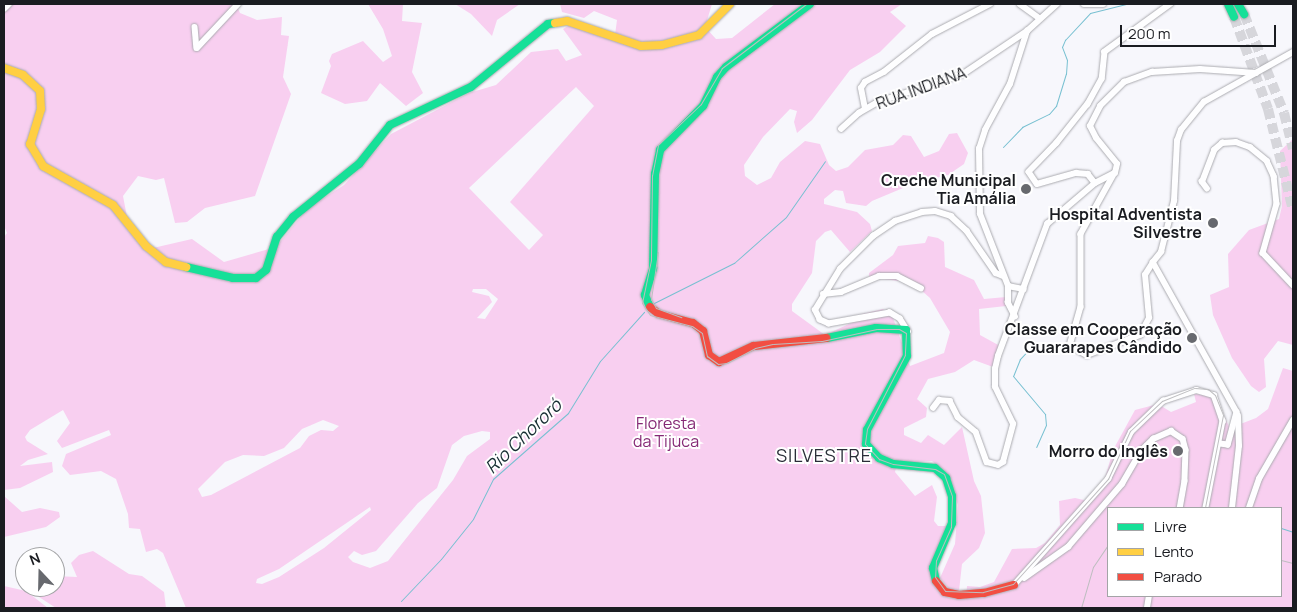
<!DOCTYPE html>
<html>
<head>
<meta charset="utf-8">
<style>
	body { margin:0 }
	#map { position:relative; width:1297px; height:612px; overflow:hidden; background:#f7f7fc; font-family:Manrope,sans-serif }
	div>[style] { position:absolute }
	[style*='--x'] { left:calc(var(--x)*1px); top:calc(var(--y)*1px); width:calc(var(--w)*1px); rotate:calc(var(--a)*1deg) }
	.green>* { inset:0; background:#f8cff0 }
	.stream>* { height:1px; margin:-0.5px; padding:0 0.5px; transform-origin:0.5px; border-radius:0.5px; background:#78c0d1 }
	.highway-tunnel>* { height:10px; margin-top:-5px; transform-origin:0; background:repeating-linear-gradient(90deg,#d6d6db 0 10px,transparent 0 15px) }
	.roads { filter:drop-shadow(0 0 1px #ababb0) drop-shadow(0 0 1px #ababb0) }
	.street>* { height:5.5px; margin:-2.75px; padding:0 2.75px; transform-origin:2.75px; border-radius:2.75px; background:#fefeff }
	.fast>* { height:8px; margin:-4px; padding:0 4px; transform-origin:4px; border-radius:4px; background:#16e098 }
	.slow>* { height:8px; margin:-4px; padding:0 4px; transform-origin:4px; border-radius:4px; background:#ffcf43 }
	.jam>* { height:8px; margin:-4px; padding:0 4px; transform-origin:4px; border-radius:4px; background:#f24e42 }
	.tram>* { height:1px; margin:-0.5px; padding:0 0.5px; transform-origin:0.5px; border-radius:0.5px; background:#bebec0 }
	.dots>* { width:14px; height:14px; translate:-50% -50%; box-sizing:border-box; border:2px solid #fff; border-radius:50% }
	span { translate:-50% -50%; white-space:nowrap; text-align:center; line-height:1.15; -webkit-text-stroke:4px #fff; paint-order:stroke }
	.street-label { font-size:16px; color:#1a1c21 }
	.poi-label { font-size:16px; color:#1a1c21; font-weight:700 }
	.right { translate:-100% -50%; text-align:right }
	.park-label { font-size:16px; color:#852975 }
	.water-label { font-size:18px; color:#172e33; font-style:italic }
	.neighbourhood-label { font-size:18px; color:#2a2d38; letter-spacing:1px }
	.frame { position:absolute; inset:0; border:5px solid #1a1c21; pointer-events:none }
	.legend { position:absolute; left:1107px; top:507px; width:175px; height:90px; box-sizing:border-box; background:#fff; border:1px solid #a3a4a6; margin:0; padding:6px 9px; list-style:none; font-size:15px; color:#1a1c21 }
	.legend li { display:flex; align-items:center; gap:10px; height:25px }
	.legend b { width:25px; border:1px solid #a3a4a6 }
	.north { position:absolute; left:15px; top:547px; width:50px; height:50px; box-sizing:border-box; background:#fff; border:1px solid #a3a4a6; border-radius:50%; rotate:339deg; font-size:14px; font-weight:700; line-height:20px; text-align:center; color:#1a1c21 }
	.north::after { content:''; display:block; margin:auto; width:18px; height:22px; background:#67696e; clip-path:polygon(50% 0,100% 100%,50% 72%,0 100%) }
	.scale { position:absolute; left:1120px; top:25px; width:156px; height:22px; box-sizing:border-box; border:2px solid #1a1c21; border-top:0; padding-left:6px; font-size:15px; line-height:18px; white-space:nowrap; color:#1a1c21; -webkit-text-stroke:4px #fff; paint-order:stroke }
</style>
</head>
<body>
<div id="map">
	<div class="green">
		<i style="clip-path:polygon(evenodd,4px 4px,236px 4px,240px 13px,257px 20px,282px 17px,281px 35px,289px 36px,283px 77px,291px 94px,255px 196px,205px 208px,187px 222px,175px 223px,164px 178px,156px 180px,138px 176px,123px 196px,127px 217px,153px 248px,192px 239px,224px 262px,276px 247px,307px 209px,344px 185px,391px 134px,469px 93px,496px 85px,531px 52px,558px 49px,566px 61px,582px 55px,563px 29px,573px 23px,615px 35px,617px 20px,594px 11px,584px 18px,562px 12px,560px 4px,712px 4px,705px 27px,716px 39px,732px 38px,775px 4px,902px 4px,890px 12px,906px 26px,880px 52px,850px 70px,812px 120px,797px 133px,794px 122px,797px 111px,790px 109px,763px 137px,744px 165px,745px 176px,757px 185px,771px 178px,780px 162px,805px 141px,820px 144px,829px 165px,836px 171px,848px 167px,865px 150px,893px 145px,903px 135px,911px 136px,924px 157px,939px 151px,949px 134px,957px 133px,968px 153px,964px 164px,948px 175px,915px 183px,872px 201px,866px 206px,846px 203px,843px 191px,835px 190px,824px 199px,824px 204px,857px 212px,870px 224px,872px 231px,850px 252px,831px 230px,825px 232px,816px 241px,812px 273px,792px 304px,792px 311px,825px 335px,851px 323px,862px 314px,883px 309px,892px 315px,910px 366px,944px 353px,950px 332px,930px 298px,913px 283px,869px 277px,869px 273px,893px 255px,898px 246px,925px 243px,928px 236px,938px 238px,944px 242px,945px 267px,974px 280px,984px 299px,1006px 297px,1006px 306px,979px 309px,980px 335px,1000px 346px,993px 367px,974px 360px,955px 372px,928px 379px,917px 399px,927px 408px,926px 417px,904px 428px,904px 435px,921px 443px,928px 435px,944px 445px,962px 427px,974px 481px,981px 496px,985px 533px,979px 548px,962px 564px,959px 591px,951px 591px,940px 578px,955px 544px,958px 505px,948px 475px,932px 461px,897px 463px,895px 472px,915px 496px,932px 485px,937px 497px,934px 521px,938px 526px,949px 526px,934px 582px,939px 591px,949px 598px,966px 599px,967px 586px,980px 587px,994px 582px,1012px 549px,1036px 548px,1045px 543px,1060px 525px,1059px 501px,1075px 498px,1088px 501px,1104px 482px,1113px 450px,1135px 410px,1158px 404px,1171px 412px,1196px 402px,1194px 394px,1213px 395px,1230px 428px,1256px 418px,1268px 409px,1283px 368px,1293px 371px,1293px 608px,186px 608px,163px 553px,157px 549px,146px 552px,140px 529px,129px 528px,128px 514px,116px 479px,101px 471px,70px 475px,62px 466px,66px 454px,111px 435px,109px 430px,62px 448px,57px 441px,70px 423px,63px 410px,30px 430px,25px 437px,27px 441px,48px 454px,28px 460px,20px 466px,52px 462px,53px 472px,20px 488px,4px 490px,4px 237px,7px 233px,4px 226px,4px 4px,576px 87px,594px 106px,510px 202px,543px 235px,529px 250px,469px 188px,576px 87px,4px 4px,473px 289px,486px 289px,498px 299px,485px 319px,477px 318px,492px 302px,489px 296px,472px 292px,473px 289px,4px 4px,323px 420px,339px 426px,333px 431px,321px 430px,309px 436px,300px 448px,211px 495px,202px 497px,198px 489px,225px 462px,243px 455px,264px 456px,284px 448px,302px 429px,323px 420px,4px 4px,482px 431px,490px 432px,490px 439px,467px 456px,453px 480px,388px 561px,370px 568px,353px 562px,348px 557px,354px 551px,362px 555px,376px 551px,418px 503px,437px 488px,452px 445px,464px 436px,482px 431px,4px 4px,370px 507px,371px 510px,324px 548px,279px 577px,262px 584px,256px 583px,257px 579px,279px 569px,370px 507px,4px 4px,1108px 508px,1281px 508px,1281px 596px,1108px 596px,1108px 508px)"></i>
		<i style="clip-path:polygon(368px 4px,403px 4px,402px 21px,422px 23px,412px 72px,423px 93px,406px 106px,380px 83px,367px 101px,345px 104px,321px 93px,331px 66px,329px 61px,332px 54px,363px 41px,383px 62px,392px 56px,383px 29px)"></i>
		<i style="clip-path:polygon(455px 4px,520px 4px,497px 20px,492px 36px,471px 14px)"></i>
		<i style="clip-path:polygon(1293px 139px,1293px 345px,1278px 341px,1264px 359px,1266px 387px,1259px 392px,1251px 386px,1232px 358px,1213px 315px,1210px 295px,1229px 287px,1228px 254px,1249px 230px,1279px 219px,1282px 206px,1280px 151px)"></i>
		<i style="clip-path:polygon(4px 496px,22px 512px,40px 508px,59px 512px,60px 517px,46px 527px,4px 537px)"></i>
		<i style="clip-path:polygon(93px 551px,129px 574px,142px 576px,164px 592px,166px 608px,56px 608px,39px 597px,39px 587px,55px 587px,55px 576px,77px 577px,71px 563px,79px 555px)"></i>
		<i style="clip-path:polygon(4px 586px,26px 591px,48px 608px,4px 608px)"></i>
	</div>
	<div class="stream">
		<i style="--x:1003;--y:147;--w:28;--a:-46"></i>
		<i style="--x:1022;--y:127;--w:30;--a:-26"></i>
		<i style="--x:1049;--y:114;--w:11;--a:-49"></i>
		<i style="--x:1056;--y:106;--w:34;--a:-73"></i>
		<i style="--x:1066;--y:74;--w:14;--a:-86"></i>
		<i style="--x:1067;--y:60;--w:14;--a:-111"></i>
		<i style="--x:1062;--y:47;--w:8;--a:-67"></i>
		<i style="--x:1065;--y:40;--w:37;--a:-47"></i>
		<i style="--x:1090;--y:13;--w:37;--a:-14"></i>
		<i style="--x:652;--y:304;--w:92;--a:-26.6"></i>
		<i style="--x:734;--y:263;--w:69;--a:-41.5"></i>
		<i style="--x:786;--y:217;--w:68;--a:-55.1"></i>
		<i style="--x:1034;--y:344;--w:21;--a:133"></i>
		<i style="--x:1020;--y:359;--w:18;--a:112"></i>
		<i style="--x:1013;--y:376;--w:50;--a:49.9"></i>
		<i style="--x:1045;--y:414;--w:11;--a:85"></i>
		<i style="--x:1046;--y:425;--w:24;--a:114"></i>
		<i style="--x:1281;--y:528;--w:13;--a:18"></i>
		<i style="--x:401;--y:601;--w:58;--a:-46.4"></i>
		<i style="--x:441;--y:559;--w:51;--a:-51.3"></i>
		<i style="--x:473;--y:519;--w:45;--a:-63.4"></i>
		<i style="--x:493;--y:479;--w:100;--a:-41.3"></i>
		<i style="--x:568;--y:413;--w:61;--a:-58.4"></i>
		<i style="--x:600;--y:361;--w:66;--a:-48.1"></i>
		<i style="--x:896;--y:608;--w:1;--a:-45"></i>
	</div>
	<div class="highway-tunnel">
		<i style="--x:1244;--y:14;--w:107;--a:68"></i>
		<i style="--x:1284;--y:113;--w:37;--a:76"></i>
		<i style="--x:1234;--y:17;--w:98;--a:69.7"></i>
		<i style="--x:1268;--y:109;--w:104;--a:76.1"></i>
	</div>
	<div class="roads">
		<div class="street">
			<i style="--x:1020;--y:4;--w:24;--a:36"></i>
			<i style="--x:1084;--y:4;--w:19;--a:0"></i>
			<i style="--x:1171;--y:4;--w:82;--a:144"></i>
			<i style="--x:1105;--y:52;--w:27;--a:96"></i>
			<i style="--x:1102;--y:79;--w:29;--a:119"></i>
			<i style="--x:1088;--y:104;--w:50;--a:128.5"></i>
			<i style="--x:1057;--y:143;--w:40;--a:134"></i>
			<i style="--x:1029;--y:172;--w:14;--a:56"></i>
			<i style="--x:1037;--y:184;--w:41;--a:-15.8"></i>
			<i style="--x:1076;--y:173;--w:12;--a:5"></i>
			<i style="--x:1088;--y:174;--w:11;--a:52"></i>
			<i style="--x:1095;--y:183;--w:22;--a:-27"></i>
			<i style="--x:1115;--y:173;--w:70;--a:119.1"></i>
			<i style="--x:1081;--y:234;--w:73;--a:90"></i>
			<i style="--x:1081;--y:307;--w:41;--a:105.8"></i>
			<i style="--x:1070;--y:346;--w:19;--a:28"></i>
			<i style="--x:1087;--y:355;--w:57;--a:-20.7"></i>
			<i style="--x:1140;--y:335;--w:19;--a:-62"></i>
			<i style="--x:1149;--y:318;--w:43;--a:-95.3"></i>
			<i style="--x:1145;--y:275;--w:15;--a:-58"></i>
			<i style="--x:1153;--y:262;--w:172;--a:60.8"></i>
			<i style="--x:1237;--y:412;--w:34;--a:105"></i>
			<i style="--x:1228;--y:445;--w:8;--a:-173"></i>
			<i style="--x:4;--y:9;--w:7;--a:-45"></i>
			<i style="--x:195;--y:27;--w:21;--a:85"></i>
			<i style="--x:197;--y:48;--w:60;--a:-47"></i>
			<i style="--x:865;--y:109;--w:21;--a:-101"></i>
			<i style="--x:861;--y:88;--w:7;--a:-56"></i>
			<i style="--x:865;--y:82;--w:21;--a:-28"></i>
			<i style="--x:884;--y:72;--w:61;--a:-38.4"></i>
			<i style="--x:932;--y:34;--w:65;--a:-27.3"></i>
			<i style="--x:841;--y:129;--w:24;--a:-42"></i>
			<i style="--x:859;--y:113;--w:22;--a:-30"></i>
			<i style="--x:878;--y:102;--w:89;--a:-18.2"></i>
			<i style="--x:963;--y:74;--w:77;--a:-33.9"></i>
			<i style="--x:1115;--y:173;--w:9;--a:-77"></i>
			<i style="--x:1117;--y:164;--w:33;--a:-129"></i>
			<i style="--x:1096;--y:138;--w:13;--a:-117"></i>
			<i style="--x:1090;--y:126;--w:22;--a:-63"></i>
			<i style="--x:1100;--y:106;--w:34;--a:-45"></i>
			<i style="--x:1124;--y:82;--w:30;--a:-20"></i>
			<i style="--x:1152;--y:72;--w:48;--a:-3.6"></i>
			<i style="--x:1200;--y:69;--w:56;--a:4.1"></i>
			<i style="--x:1207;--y:189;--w:9;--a:-126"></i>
			<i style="--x:1202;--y:182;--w:34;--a:-69"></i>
			<i style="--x:1214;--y:150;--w:11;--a:-41"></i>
			<i style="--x:1222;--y:143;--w:14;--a:-4"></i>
			<i style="--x:1236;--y:142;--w:15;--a:20"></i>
			<i style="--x:1250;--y:147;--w:22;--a:39"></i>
			<i style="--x:1267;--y:161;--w:17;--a:65"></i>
			<i style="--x:1274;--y:176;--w:28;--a:84"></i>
			<i style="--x:1277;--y:204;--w:51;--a:105.9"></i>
			<i style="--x:1263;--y:253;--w:44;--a:46.8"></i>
			<i style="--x:1153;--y:262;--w:13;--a:-51"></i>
			<i style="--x:1161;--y:252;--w:53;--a:-75.7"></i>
			<i style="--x:1174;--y:201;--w:60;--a:-87.1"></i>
			<i style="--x:1177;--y:141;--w:12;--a:-70"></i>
			<i style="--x:1181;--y:130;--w:36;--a:-51"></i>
			<i style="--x:1204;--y:102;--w:102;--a:-29.3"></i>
			<i style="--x:1008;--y:286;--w:16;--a:11"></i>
			<i style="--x:823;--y:294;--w:18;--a:-6"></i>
			<i style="--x:841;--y:292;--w:41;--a:-22.8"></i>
			<i style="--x:879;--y:276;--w:18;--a:0"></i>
			<i style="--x:897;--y:276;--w:27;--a:27"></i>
			<i style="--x:1015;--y:317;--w:16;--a:-117"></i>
			<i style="--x:1008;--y:303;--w:17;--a:-90"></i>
			<i style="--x:1008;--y:286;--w:77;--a:-111.3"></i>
			<i style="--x:980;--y:214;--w:65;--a:-90.9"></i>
			<i style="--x:979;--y:149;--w:20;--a:-72"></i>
			<i style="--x:985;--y:130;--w:52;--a:-61.5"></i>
			<i style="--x:1010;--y:84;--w:56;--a:-72.2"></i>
			<i style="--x:1027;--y:31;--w:40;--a:-42"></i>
			<i style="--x:908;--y:332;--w:15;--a:-122"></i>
			<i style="--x:900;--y:319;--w:12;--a:-149"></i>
			<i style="--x:890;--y:313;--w:62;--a:169.8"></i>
			<i style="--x:829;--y:324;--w:10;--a:-156"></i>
			<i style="--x:820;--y:320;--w:11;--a:-117"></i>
			<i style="--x:815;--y:310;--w:48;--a:-58.6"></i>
			<i style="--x:840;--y:269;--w:47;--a:-45"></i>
			<i style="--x:873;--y:236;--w:27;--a:-34"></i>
			<i style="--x:895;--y:221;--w:28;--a:-18"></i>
			<i style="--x:922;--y:212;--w:13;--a:-4"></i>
			<i style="--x:935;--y:211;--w:17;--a:17"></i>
			<i style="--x:951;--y:216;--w:22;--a:43"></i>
			<i style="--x:967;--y:231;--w:51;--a:55.4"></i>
			<i style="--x:996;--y:273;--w:8;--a:23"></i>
			<i style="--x:933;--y:408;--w:10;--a:-53"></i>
			<i style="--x:939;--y:400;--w:11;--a:5"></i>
			<i style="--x:950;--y:401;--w:18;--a:63"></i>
			<i style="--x:958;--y:417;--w:23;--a:40"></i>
			<i style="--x:976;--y:432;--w:32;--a:70"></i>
			<i style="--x:987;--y:462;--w:11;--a:15"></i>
			<i style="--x:998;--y:465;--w:6;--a:-31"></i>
			<i style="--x:1003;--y:462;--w:39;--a:-75"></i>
			<i style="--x:1013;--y:424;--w:41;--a:-115.9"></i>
			<i style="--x:995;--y:387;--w:18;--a:-90"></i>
			<i style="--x:995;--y:369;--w:13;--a:-77"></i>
			<i style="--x:998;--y:356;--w:141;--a:-69.6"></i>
			<i style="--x:1047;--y:224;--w:63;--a:-40.5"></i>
			<i style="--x:1232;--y:508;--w:62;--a:-83.6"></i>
			<i style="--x:1239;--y:446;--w:30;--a:-92"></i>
			<i style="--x:1249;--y:508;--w:31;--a:-71"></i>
			<i style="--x:1259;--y:479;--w:68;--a:-60"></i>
			<i style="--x:1024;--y:578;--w:54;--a:-35.2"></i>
			<i style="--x:1068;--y:547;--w:83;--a:-49.4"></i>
			<i style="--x:1122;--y:484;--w:39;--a:-60"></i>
			<i style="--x:1142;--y:450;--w:16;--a:-45"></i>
			<i style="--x:1153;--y:439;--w:20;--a:-24"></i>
			<i style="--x:1171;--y:431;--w:14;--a:34"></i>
			<i style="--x:1183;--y:439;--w:11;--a:75"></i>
			<i style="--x:1186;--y:450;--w:31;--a:92"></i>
			<i style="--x:1185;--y:481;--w:27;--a:100"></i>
			<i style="--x:1014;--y:585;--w:142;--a:-48.4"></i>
			<i style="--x:1108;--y:479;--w:52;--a:-63.9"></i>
			<i style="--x:1131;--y:432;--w:45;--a:-44.1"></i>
			<i style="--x:1163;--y:401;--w:35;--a:-18"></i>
			<i style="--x:1196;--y:390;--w:19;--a:16"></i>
			<i style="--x:1214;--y:395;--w:28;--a:71"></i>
			<i style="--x:1223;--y:421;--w:89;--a:101.1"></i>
			<i style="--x:1147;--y:608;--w:12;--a:-81"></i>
		</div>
		<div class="fast">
			<i style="--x:1228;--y:4;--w:14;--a:65"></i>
			<i style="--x:1238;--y:4;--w:12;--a:59"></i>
			<i style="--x:186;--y:267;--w:48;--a:13.2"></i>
			<i style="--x:233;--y:278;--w:23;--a:0"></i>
			<i style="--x:256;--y:278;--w:13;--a:-39"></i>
			<i style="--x:266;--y:270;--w:35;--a:-72"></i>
			<i style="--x:277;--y:237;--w:26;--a:-51"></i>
			<i style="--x:293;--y:217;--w:85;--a:-38.8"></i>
			<i style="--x:359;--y:164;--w:50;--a:-51.5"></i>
			<i style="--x:390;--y:125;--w:89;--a:-25.1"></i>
			<i style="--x:471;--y:87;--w:99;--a:-39.3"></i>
			<i style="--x:548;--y:24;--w:7;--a:-8"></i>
			<i style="--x:650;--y:307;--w:13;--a:-113"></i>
			<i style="--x:645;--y:295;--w:28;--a:-73"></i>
			<i style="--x:653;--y:268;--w:94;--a:-88.8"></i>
			<i style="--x:655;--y:174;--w:25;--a:-78"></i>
			<i style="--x:660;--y:150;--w:62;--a:-45.7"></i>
			<i style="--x:703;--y:106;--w:32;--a:-64"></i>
			<i style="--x:717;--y:77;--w:13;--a:-48"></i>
			<i style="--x:726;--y:67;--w:105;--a:-36.9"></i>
			<i style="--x:827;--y:338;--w:50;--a:-11.5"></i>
			<i style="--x:876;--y:328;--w:30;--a:4"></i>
			<i style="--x:906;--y:330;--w:26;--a:88"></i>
			<i style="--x:907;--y:356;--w:84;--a:118.4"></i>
			<i style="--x:867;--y:430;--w:14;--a:94"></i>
			<i style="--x:866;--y:444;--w:19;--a:47"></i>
			<i style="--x:879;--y:458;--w:15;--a:23"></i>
			<i style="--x:893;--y:464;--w:42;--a:5.4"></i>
			<i style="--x:935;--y:468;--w:15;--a:42"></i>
			<i style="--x:946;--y:478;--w:19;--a:72"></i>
			<i style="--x:952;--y:496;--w:27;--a:90"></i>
			<i style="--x:952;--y:523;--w:49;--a:112.9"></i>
			<i style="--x:933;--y:568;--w:13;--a:77"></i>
		</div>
		<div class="slow">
			<i style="--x:555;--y:23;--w:12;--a:-9"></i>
			<i style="--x:567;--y:21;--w:78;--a:18.7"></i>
			<i style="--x:641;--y:46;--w:21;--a:-3"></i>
			<i style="--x:662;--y:45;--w:38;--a:-15"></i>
			<i style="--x:699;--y:35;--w:44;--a:-45"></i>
			<i style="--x:4;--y:68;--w:20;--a:20"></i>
			<i style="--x:23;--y:75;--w:23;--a:43"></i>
			<i style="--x:40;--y:91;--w:18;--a:87"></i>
			<i style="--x:41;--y:109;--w:37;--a:107"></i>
			<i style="--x:30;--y:144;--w:26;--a:59"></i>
			<i style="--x:43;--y:166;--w:80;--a:29.1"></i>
			<i style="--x:113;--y:205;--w:53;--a:51.2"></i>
			<i style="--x:146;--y:246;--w:26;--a:39"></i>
			<i style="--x:166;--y:262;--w:21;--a:14"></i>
		</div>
		<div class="jam">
			<i style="--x:650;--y:307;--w:11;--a:38"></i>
			<i style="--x:659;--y:314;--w:35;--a:15"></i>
			<i style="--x:693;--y:323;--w:13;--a:39"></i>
			<i style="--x:703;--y:331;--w:25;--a:76"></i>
			<i style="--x:709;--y:355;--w:12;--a:35"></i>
			<i style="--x:719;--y:362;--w:38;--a:-25"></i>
			<i style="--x:754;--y:346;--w:73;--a:-6.3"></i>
			<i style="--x:936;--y:581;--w:14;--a:51"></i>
			<i style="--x:945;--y:592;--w:14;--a:12"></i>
			<i style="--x:959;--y:595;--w:25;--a:-5"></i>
			<i style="--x:984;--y:593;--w:31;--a:-15"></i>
		</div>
	</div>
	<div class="tram">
		<i style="--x:806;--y:4;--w:106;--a:142.7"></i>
		<i style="--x:722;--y:68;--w:42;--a:120.3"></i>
		<i style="--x:701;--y:104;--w:59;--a:136.4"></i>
		<i style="--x:658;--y:145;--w:31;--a:101"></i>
		<i style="--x:652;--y:175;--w:85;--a:90.7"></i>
		<i style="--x:651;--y:260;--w:44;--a:101.8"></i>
		<i style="--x:642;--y:303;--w:14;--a:56"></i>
		<i style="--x:650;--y:315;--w:43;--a:14.7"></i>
		<i style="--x:692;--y:326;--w:12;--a:35"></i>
		<i style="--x:702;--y:333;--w:24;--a:78"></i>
		<i style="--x:707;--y:356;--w:14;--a:36"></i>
		<i style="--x:718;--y:364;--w:9;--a:-6"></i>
		<i style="--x:727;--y:363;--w:32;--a:-28"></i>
		<i style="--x:755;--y:348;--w:18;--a:-13"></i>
		<i style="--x:773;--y:344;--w:49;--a:-3.5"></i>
		<i style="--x:822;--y:341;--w:56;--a:-12.3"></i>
		<i style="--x:877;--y:329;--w:22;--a:0"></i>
		<i style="--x:899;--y:329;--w:8;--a:30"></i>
		<i style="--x:906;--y:333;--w:22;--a:93"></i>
		<i style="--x:905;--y:355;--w:83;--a:117.2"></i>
		<i style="--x:867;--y:429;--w:15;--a:98"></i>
		<i style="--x:865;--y:444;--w:21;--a:47"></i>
		<i style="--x:879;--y:459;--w:15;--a:20"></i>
		<i style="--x:893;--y:464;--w:42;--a:6.8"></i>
		<i style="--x:935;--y:469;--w:10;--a:29"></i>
		<i style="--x:944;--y:474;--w:23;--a:70"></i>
		<i style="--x:952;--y:496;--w:31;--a:92"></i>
		<i style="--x:951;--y:527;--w:36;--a:114"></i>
		<i style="--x:936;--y:560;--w:17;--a:93"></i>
		<i style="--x:935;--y:577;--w:17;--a:54"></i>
		<i style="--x:945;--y:591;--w:38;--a:2"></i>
		<i style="--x:983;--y:592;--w:31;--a:-15"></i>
		<i style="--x:1013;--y:584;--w:142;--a:-47.9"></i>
		<i style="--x:1108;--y:479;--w:53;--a:-65.4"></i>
		<i style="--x:1130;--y:431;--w:44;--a:-43.2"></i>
		<i style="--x:1162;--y:401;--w:35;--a:-22"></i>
		<i style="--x:1195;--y:388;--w:13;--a:4"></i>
		<i style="--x:1208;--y:389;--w:9;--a:41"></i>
		<i style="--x:1215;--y:395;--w:22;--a:68"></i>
		<i style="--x:1223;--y:415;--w:95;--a:101"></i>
		<i style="--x:658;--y:252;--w:48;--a:98.5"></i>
		<i style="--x:651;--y:299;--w:10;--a:61"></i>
		<i style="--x:656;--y:308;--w:27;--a:20"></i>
		<i style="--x:1163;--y:508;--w:9;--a:0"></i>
		<i style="--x:1281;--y:560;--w:12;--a:14"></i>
		<i style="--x:1081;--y:608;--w:43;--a:-73.7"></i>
		<i style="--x:1093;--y:567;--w:27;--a:-56"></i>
	</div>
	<div class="dots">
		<i style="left:1026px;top:189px;background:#67696e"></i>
		<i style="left:1213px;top:223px;background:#67696e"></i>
		<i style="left:1192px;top:338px;background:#67696e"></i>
		<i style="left:1178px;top:451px;background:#67696e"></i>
	</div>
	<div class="street-label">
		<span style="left:921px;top:88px;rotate:-20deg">RUA INDIANA</span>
	</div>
	<div class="poi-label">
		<span class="right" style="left:1016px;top:189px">Creche Municipal<br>Tia Amália</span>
		<span class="right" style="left:1202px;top:223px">Hospital Adventista<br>Silvestre</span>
		<span class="right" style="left:1182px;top:338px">Classe em Cooperação<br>Guararapes Cândido</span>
		<span class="right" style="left:1168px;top:451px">Morro do Inglês</span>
	</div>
	<div class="park-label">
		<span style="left:666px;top:432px">Floresta<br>da Tijuca</span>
	</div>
	<div class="water-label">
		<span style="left:523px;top:436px;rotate:-44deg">Rio Chororó</span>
	</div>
	<div class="neighbourhood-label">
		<span style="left:824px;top:455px">SILVESTRE</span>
	</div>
	<div class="frame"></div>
	<ul class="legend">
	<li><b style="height:6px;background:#16e098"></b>Livre</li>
	<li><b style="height:6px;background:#ffcf43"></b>Lento</li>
	<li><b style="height:6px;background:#f24e42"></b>Parado</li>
	</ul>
	<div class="north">N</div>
	<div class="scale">200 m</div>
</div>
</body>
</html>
